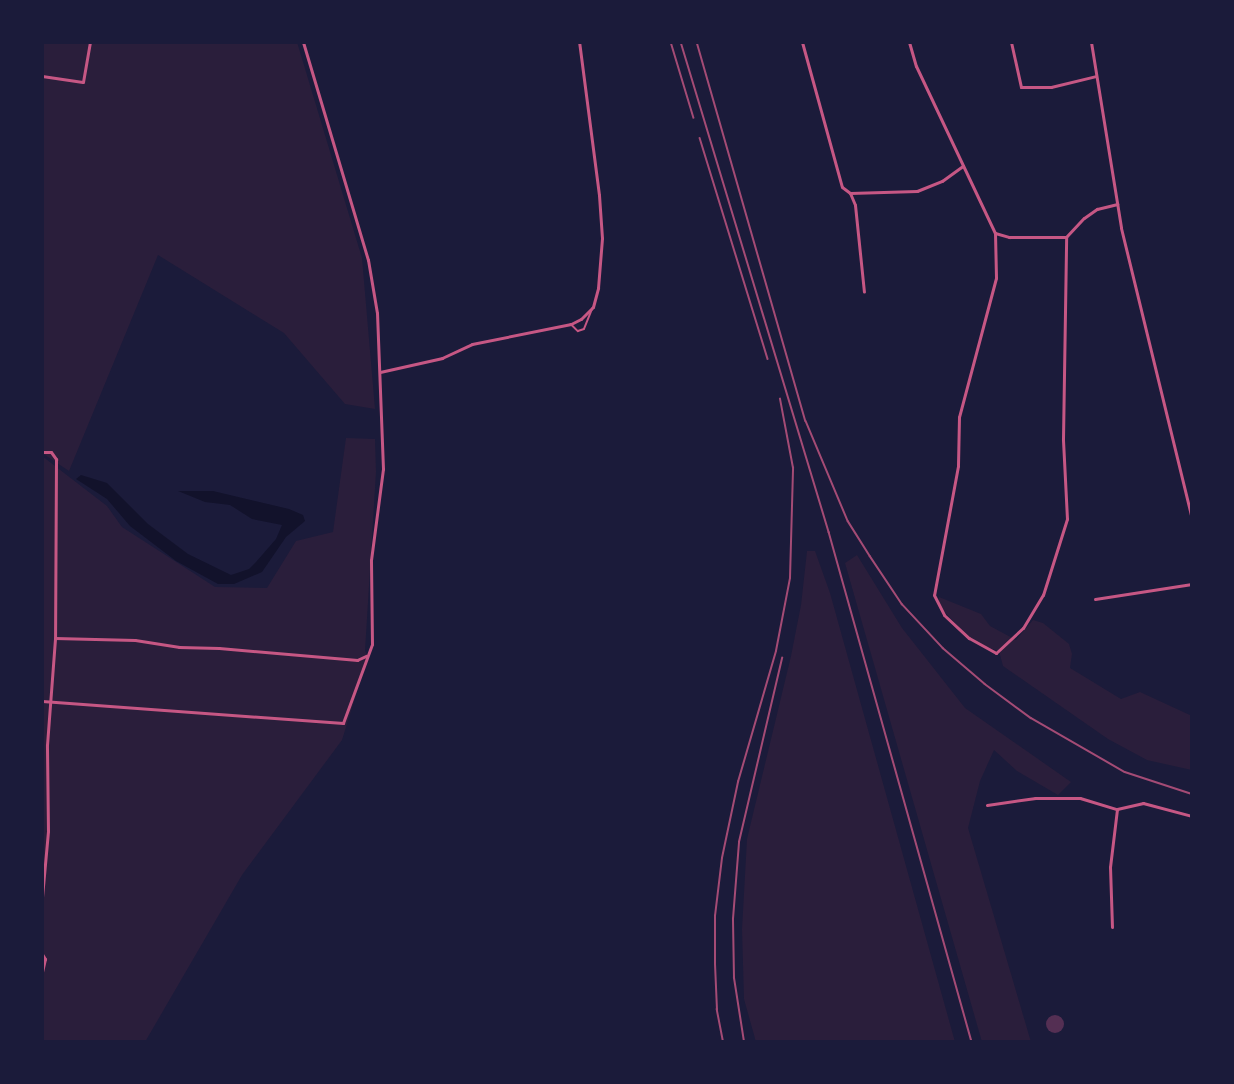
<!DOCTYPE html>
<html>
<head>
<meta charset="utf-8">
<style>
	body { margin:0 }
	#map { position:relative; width:1234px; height:1084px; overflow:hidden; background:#1b1b3a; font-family:"Source Sans 3",sans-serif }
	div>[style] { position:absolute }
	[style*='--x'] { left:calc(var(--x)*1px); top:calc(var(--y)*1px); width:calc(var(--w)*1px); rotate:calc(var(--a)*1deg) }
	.green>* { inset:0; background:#2a1e3b }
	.water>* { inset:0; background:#12122b }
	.building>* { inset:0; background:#542f53 }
	.round { border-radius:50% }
	.service>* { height:1.5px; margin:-0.75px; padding:0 0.75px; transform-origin:0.75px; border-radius:0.75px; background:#c65784 }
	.minor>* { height:3px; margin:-1.5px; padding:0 1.5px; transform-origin:1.5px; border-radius:1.5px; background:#c65784 }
	.rail>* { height:1.5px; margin:-0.75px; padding:0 0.75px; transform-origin:0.75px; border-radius:0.75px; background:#a44b75 }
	span { translate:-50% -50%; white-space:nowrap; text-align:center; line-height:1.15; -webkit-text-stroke:5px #1b1b3a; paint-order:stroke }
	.frame { position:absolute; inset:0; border:44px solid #1b1b3a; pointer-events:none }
</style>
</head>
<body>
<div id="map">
	<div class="green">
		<i style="clip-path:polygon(42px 42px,297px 42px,362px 258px,375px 409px,345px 404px,284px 333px,158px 255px,69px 471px,42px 453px)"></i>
		<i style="clip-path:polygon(346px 438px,375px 439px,376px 472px,365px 651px,368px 656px,342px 740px,242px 875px,145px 1042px,42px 1042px,42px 456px,107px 506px,122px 527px,215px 587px,267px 588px,296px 541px,333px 532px)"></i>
		<i style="clip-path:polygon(807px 551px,815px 551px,830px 593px,955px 1042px,756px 1042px,744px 999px,742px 929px,747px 839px,791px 656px,801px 605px)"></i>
		<i style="clip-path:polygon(857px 555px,902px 628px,965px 708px,1071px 782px,1058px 795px,1017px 771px,994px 750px,980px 781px,968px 828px,1031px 1042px,982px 1042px,845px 563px)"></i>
		<i style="clip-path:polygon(939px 597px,981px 614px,990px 626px,1016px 640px,1033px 620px,1043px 623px,1069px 644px,1072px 654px,1070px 668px,1121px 699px,1140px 692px,1192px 716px,1192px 770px,1147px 760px,1108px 739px,1003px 666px,999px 651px,979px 645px,967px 636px,939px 606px)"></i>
	</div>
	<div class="water">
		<i style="clip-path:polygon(81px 475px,107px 483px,148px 524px,188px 554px,231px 575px,249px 569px,256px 562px,276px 539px,282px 525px,252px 519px,230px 505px,205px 502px,178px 491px,213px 491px,289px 509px,303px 515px,305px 521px,286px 537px,262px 572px,234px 584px,218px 584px,176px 561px,130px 526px,107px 499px,76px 479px)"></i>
	</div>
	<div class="building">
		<i class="round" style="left:1046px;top:1015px;width:18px;height:18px"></i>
	</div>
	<div class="service">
		<i style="--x:571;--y:324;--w:10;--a:45"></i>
		<i style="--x:578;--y:331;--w:6;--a:-18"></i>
		<i style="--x:584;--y:329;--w:22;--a:-68"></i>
	</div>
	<div class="minor">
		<i style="--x:802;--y:42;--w:150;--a:74.6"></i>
		<i style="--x:842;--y:187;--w:10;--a:37"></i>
		<i style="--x:850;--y:193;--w:13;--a:67"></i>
		<i style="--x:855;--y:205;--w:87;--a:84.1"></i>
		<i style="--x:909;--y:42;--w:25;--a:74"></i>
		<i style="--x:916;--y:66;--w:185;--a:64.7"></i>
		<i style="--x:995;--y:233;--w:45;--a:88.7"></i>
		<i style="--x:996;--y:278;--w:144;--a:104.9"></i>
		<i style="--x:959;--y:417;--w:49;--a:91.2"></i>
		<i style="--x:958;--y:466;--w:131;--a:100.5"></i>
		<i style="--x:934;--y:595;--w:22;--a:63"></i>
		<i style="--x:944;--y:615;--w:34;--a:43"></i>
		<i style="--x:969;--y:638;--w:31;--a:29"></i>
		<i style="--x:996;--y:653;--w:37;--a:-43"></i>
		<i style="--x:1023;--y:628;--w:39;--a:-59"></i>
		<i style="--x:1043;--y:595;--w:80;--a:-72.5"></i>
		<i style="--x:1067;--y:519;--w:80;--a:-92.9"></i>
		<i style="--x:1063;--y:439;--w:202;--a:-89.1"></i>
		<i style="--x:1066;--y:237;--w:26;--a:-47"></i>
		<i style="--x:1084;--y:218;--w:16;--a:-35"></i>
		<i style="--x:1097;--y:209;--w:21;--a:-14"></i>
		<i style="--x:1011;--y:42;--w:46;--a:77.5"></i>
		<i style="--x:1021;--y:87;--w:30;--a:0"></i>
		<i style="--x:1051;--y:87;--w:46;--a:-13.7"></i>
		<i style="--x:1091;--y:42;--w:188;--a:80.8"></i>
		<i style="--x:1121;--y:228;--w:301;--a:76.3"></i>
		<i style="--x:42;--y:76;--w:41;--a:8.3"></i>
		<i style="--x:83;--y:82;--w:41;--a:-80.1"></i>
		<i style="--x:850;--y:193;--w:67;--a:-1.7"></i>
		<i style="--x:917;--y:191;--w:27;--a:-22"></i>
		<i style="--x:942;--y:181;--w:26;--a:-36"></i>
		<i style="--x:995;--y:233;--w:15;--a:16"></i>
		<i style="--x:1009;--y:237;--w:57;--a:0"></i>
		<i style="--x:380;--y:372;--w:64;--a:-12.7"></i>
		<i style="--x:442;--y:358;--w:33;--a:-25"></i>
		<i style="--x:472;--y:344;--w:101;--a:-11.4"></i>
		<i style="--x:571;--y:324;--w:11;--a:-27"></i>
		<i style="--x:581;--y:319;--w:17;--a:-45"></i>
		<i style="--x:593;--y:307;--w:20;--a:-75"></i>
		<i style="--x:598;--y:288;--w:50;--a:-85.4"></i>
		<i style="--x:602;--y:238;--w:43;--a:-94"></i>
		<i style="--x:599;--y:195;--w:154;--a:-97.4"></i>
		<i style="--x:42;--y:452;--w:9;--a:0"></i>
		<i style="--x:51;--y:452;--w:9;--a:54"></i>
		<i style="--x:56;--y:459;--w:178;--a:90.3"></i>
		<i style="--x:1095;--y:599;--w:98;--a:-8.8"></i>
		<i style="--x:42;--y:701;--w:302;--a:4.2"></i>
		<i style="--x:343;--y:723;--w:84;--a:-69.8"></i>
		<i style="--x:372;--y:644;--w:84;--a:-90.7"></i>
		<i style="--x:371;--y:560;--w:92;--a:-82.5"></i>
		<i style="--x:383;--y:469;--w:156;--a:-92.2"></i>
		<i style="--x:377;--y:313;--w:54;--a:-99.6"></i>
		<i style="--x:368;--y:260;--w:227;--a:-106.6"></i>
		<i style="--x:987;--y:805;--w:49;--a:-8.3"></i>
		<i style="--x:1035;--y:798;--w:45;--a:0"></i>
		<i style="--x:1080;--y:798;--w:39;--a:17"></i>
		<i style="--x:42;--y:897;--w:66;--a:-84.8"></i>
		<i style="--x:48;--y:831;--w:86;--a:-90.7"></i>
		<i style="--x:47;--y:745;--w:107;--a:-85.7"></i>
		<i style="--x:55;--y:638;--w:80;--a:1.4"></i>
		<i style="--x:135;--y:640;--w:45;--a:9"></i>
		<i style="--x:179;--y:647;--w:40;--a:1.4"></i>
		<i style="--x:219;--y:648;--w:139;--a:5"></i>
		<i style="--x:357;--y:660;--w:10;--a:-24"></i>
		<i style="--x:1112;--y:927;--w:60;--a:-91.9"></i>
		<i style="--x:1110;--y:867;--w:58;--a:-83.1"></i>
		<i style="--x:1117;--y:809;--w:27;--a:-13"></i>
		<i style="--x:1143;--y:803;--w:51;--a:14.9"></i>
		<i style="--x:42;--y:954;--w:6;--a:59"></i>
		<i style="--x:45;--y:959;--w:13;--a:103"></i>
	</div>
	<div class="rail">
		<i style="--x:671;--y:42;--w:79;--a:73.2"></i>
		<i style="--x:681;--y:42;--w:512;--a:73.19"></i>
		<i style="--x:829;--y:532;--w:530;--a:74.34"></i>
		<i style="--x:697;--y:42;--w:394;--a:74"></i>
		<i style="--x:806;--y:421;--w:108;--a:67.2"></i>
		<i style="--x:848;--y:521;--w:41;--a:57.8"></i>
		<i style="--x:870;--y:556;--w:58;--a:56.3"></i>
		<i style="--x:902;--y:604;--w:60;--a:47"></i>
		<i style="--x:943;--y:648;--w:55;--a:40.6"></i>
		<i style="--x:985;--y:684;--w:57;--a:36.5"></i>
		<i style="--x:1031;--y:718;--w:108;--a:29.9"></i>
		<i style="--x:1125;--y:772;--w:71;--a:18.2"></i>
		<i style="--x:700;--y:138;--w:231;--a:72.9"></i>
		<i style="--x:723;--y:1042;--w:33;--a:-101"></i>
		<i style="--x:717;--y:1010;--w:46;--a:-92.5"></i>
		<i style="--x:715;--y:964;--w:48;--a:-90"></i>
		<i style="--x:715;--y:916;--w:58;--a:-83.1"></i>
		<i style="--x:722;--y:858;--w:78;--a:-78.1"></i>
		<i style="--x:738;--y:782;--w:136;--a:-73.8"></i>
		<i style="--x:776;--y:651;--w:74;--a:-79.1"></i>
		<i style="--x:790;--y:578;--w:110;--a:-88.4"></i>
		<i style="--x:793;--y:468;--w:70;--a:-100.7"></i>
		<i style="--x:744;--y:1042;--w:65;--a:-98.9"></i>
		<i style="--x:734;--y:978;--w:59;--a:-91"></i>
		<i style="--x:733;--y:919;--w:77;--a:-85.5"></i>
		<i style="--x:739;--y:842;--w:189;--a:-76.8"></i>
	</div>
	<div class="frame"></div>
</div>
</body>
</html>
